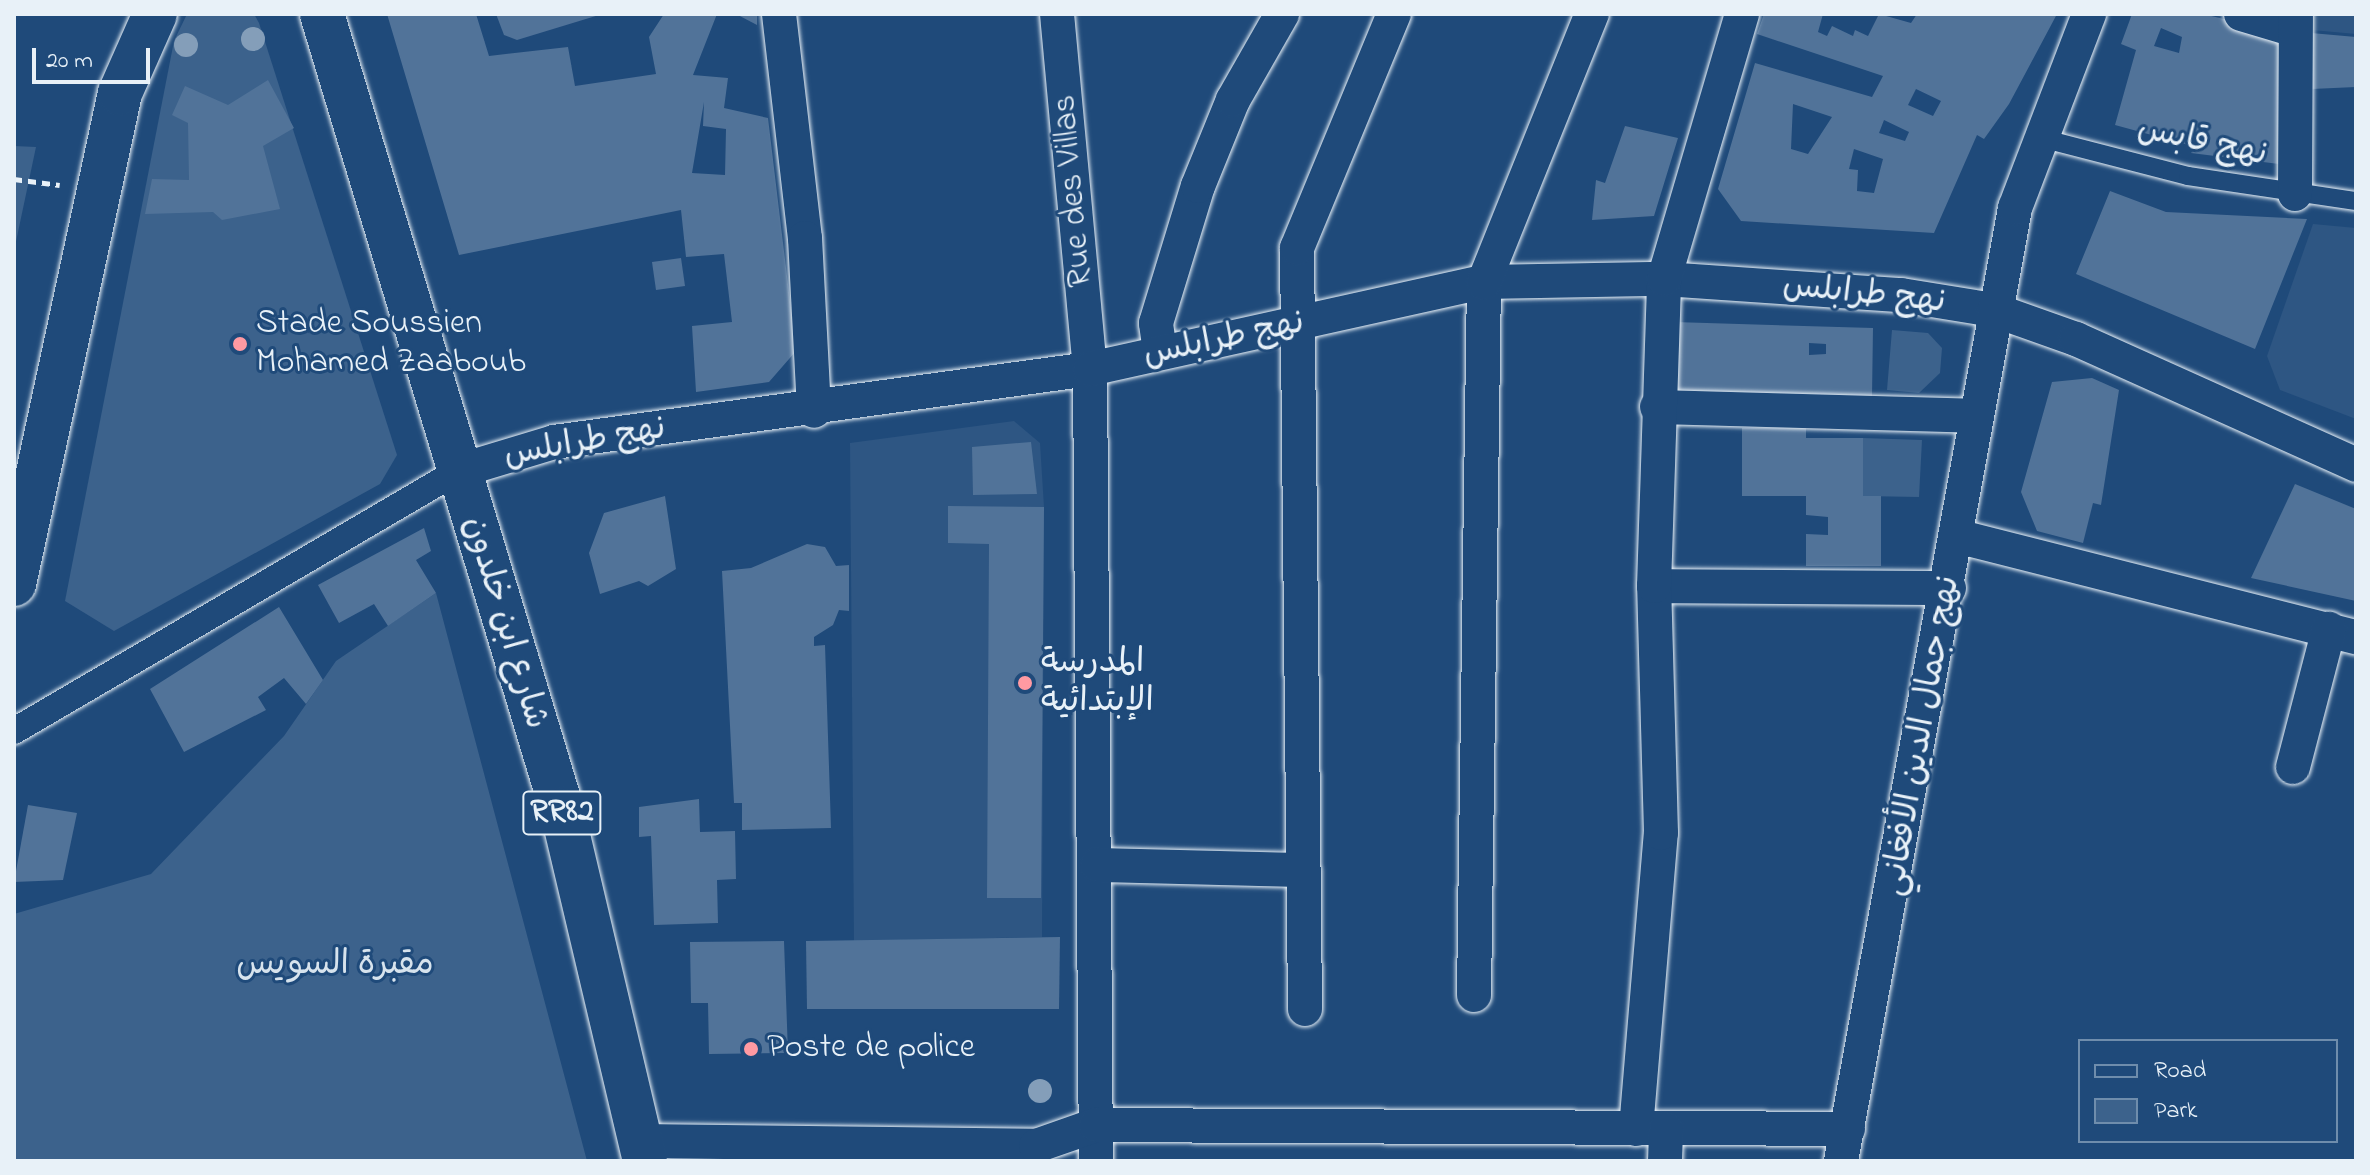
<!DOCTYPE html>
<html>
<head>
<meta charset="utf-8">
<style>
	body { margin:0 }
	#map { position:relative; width:2370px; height:1175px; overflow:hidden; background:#1f4a7a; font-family:"Indie Flower","Playpen Sans Arabic",sans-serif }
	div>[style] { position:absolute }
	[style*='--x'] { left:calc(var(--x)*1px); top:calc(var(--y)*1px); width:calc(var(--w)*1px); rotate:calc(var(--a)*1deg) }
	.built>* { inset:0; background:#2e5683 }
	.green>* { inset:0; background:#3c628c }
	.building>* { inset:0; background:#517399 }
	.path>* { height:5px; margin-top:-2.5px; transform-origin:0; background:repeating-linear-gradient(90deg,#e8f1f8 0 8px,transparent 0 14px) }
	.roads { filter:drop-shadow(0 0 2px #e8f1f8) drop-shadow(0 0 2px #e8f1f8) }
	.service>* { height:18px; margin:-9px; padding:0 9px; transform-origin:9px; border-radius:9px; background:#1f4a7a }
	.pedestrian>* { height:26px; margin:-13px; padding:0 13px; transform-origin:13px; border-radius:13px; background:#1f4a7a }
	.minor>* { height:34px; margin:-17px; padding:0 17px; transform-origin:17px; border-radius:17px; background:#1f4a7a }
	.secondary>* { height:44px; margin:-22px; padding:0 22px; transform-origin:22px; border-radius:22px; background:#1f4a7a }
	.primary>* { height:44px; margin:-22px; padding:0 22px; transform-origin:22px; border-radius:22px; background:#1f4a7a }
	.trees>* { width:24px; height:24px; margin:-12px; border-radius:50%; background:#849eb9 }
	.dots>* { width:22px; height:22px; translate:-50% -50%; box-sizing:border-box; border:4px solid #1f4a7a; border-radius:50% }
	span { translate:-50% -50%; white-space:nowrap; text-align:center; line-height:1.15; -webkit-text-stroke:6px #1f4a7a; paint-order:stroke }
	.shield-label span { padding:2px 6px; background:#1f4a7a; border:2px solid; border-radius:6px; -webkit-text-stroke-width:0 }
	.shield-label { font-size:32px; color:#e8f1f8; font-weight:700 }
	.street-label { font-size:34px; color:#e8f1f8 }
	.poi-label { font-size:34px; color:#e8f1f8 }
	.left { translate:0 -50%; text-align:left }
	.park-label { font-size:34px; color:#d7e3ed }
	.frame { position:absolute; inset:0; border:16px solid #e8f1f8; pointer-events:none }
	.legend { position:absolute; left:2078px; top:1039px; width:260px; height:104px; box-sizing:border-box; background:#1f4a7a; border:2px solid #6f8dac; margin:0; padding:10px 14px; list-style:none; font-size:24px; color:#e8f1f8 }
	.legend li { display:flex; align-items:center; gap:16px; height:40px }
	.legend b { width:40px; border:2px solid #6f8dac }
	.scale { position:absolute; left:32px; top:48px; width:118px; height:36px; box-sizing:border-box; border:4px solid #e8f1f8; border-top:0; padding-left:10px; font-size:24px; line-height:28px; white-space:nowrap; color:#e8f1f8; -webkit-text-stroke:6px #1f4a7a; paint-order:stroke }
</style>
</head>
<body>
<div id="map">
	<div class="built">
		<i style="clip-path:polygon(2313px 14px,2356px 14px,2356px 34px,2312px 30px)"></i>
		<i style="clip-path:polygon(2313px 224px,2356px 228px,2356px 419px,2280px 390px,2267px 356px)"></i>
		<i style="clip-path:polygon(1014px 421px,1040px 443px,1044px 507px,1042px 937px,854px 941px,850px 443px)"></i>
	</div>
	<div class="green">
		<i style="clip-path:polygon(187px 14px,254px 14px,259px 23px,397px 455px,380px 484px,114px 631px,65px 601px,174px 41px)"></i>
		<i style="clip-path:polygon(14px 146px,36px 147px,14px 251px)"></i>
		<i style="clip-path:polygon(1892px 330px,1928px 333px,1942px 348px,1940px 373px,1919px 393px,1887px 390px)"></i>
		<i style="clip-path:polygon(1863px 438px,1922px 440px,1919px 497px,1863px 496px)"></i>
		<i style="clip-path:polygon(436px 593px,587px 1161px,14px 1161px,14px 914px,151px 874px,284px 736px,336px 661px)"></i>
	</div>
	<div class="building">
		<i style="clip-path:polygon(evenodd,387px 14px,476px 14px,489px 56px,568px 47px,575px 86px,656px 74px,649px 37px,664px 14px,717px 14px,693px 75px,728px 78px,724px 108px,768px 118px,796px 351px,769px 382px,696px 392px,692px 326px,732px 322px,724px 254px,686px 257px,681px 210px,459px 255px,387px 14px,704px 102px,703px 126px,726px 129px,725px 175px,692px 173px,704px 102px)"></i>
		<i style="clip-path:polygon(496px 14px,599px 14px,599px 15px,517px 40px,504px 35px)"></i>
		<i style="clip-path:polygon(736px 14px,757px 14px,757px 25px)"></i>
		<i style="clip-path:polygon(evenodd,1764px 14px,1823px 14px,1818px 32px,1827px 36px,1832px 26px,1853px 36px,1855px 30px,1868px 36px,1879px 14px,1911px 23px,1917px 14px,2057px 14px,2009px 104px,1984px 139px,1977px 135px,1934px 233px,1741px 221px,1718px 189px,1755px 63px,1872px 97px,1883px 76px,1757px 34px,1764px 14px,1916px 89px,1941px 101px,1933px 116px,1908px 105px,1916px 89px,1764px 14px,1793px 104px,1832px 117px,1808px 154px,1791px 149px,1793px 104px,1764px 14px,1884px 120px,1909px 132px,1905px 141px,1879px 133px,1884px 120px,1764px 14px,1854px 149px,1883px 159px,1874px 193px,1857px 191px,1858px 170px,1849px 169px,1854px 149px)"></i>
		<i style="clip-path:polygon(evenodd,2132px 14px,2203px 14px,2262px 28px,2285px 51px,2287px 165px,2191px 153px,2192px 146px,2115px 125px,2136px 50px,2121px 44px,2132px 14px,2161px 28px,2182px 37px,2179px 53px,2154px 46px,2161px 28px)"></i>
		<i style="clip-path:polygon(2311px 33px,2356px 37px,2356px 87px,2312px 89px)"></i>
		<i style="clip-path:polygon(268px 80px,294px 128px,263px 146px,280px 209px,222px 220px,213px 212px,145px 214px,152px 179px,189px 180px,188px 123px,172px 115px,185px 86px,228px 105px)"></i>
		<i style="clip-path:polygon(1625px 126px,1678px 138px,1654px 216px,1592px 220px,1596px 180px,1605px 183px)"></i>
		<i style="clip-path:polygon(2110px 191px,2166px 212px,2307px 219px,2255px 349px,2076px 274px)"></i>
		<i style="clip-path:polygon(681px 258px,685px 286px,656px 290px,652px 262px)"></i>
		<i style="clip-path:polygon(evenodd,1674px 322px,1873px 328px,1872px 397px,1673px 392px,1674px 322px,1809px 343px,1826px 344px,1826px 354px,1809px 355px,1809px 343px)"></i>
		<i style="clip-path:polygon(2092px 378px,2119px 390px,2101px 505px,2093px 503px,2083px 543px,2037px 531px,2021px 492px,2052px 382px)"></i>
		<i style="clip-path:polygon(1806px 427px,1806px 438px,1863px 438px,1863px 496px,1881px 496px,1881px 566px,1806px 566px,1806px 534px,1828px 535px,1828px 517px,1806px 515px,1806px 496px,1742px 496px,1742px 428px)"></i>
		<i style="clip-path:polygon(1031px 442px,1037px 494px,973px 495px,972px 447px)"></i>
		<i style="clip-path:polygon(2295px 484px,2356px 509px,2356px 601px,2251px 578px)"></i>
		<i style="clip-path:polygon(665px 496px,676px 569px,648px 586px,639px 581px,600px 594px,589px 553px,604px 513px)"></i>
		<i style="clip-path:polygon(948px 506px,1044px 507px,1041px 898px,987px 898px,989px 544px,948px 543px)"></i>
		<i style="clip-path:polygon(424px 528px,431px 551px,416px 560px,436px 593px,388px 626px,374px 604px,339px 623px,318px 585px)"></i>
		<i style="clip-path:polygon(807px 544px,825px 547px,836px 566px,849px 565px,849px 611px,839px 610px,833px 625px,814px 637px,814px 646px,825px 645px,831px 828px,742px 830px,742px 803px,734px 803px,722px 571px,751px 568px)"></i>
		<i style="clip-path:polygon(279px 607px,323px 680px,306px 704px,284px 678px,258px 697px,266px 710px,184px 752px,150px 689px)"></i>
		<i style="clip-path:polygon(699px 799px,700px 832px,735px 831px,736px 879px,717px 880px,718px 923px,654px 925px,651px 836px,639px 837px,639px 807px)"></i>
		<i style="clip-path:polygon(28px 805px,77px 813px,63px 880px,14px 882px)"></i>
		<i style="clip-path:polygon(1060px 937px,1059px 1009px,807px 1009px,806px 941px)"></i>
		<i style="clip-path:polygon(784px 941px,788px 1053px,709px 1054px,708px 1003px,691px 1003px,690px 942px)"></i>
	</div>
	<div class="path">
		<i style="--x:14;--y:179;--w:46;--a:7.4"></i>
	</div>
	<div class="roads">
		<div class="service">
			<i style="--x:2037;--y:137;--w:156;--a:14.5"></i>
			<i style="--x:2188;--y:176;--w:170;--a:8.5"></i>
		</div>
		<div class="pedestrian">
			<i style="--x:14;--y:731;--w:515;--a:-30.35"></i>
		</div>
		<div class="minor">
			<i style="--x:779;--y:14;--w:226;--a:83.4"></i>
			<i style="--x:805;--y:238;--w:173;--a:87"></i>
			<i style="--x:1057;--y:14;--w:357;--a:84.7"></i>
			<i style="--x:1090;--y:369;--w:792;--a:89.57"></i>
			<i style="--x:2241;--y:14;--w:56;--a:16.5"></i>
			<i style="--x:2295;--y:194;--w:180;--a:-89.7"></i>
			<i style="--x:1160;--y:352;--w:29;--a:-98"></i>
			<i style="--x:1156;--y:323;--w:143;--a:-73"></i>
			<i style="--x:1198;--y:186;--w:93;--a:-67.9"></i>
			<i style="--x:1233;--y:100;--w:99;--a:-60.3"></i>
			<i style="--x:1657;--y:407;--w:318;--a:1.6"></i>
			<i style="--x:458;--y:471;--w:100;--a:-16.8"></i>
			<i style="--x:554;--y:442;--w:541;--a:-7.76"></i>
			<i style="--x:1090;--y:369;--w:403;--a:-12.5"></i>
			<i style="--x:1484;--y:282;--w:180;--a:-1"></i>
			<i style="--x:1664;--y:279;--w:238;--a:3.9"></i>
			<i style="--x:1901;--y:295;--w:94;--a:9.2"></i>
			<i style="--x:1994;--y:310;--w:87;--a:19.5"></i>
			<i style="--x:2076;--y:339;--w:307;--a:24.2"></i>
			<i style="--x:1956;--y:536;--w:413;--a:14.2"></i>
			<i style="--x:1654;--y:586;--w:295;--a:0.4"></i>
			<i style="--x:2293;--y:767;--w:143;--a:-75.4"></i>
			<i style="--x:1097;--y:865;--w:205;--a:1.4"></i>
			<i style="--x:1474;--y:995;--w:713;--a:-89.2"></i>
			<i style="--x:1484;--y:282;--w:289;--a:-68.1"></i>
			<i style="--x:1305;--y:1009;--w:761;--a:-90.6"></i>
			<i style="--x:1297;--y:248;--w:253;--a:-67.5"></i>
			<i style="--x:1636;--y:1129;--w:297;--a:-85.2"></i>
			<i style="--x:1661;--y:833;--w:247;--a:-91.6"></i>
			<i style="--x:1654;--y:586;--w:307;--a:-88.1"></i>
			<i style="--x:1664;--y:279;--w:276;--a:-73.6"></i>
			<i style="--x:641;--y:1141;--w:395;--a:0.7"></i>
			<i style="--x:1036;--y:1146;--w:64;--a:-19.3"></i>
			<i style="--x:1096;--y:1125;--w:752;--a:0.3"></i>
			<i style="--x:1665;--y:1161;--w:32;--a:-88"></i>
			<i style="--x:1841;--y:1161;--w:969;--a:-79.65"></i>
			<i style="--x:2015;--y:208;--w:208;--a:-69.1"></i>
		</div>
		<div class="secondary">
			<i style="--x:14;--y:584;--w:502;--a:-77.82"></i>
			<i style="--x:120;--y:93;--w:86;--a:-66.1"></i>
		</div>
		<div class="primary">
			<i style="--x:322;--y:14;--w:831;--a:73.22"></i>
			<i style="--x:562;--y:810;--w:361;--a:76.7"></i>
		</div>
	</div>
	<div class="trees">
		<i style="left:253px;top:39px"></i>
		<i style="left:186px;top:45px"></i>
		<i style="left:1040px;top:1091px"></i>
	</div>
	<div class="dots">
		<i style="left:240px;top:344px;background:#ff9aa2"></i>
		<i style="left:1025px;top:683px;background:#ff9aa2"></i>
		<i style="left:751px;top:1049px;background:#ff9aa2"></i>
	</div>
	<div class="shield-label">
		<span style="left:562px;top:813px">RR82</span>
	</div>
	<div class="street-label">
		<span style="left:2202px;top:143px;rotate:12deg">نهج قابس</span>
		<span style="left:1074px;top:191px;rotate:-95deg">Rue des Villas</span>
		<span style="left:1864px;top:295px;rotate:6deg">نهج طرابلس</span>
		<span style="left:1224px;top:340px;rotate:-12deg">نهج طرابلس</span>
		<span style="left:585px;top:443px;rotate:-10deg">نهج طرابلس</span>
		<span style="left:504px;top:623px;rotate:73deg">شارع ابن خلدون</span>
		<span style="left:1922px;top:736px;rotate:-80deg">نهج جمال الدين الأفغاني</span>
	</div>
	<div class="poi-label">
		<span class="left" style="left:256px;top:344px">Stade Soussien<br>Mohamed Zaaboub</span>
		<span class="left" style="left:1041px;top:683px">المدرسة<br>الإبتدائية</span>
		<span class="left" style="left:767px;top:1049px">Poste de police</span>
	</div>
	<div class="park-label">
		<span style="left:335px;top:966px">مقبرة السويس</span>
	</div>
	<div class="frame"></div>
	<ul class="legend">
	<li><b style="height:10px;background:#1f4a7a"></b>Road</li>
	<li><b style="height:22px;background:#3c628c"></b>Park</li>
	</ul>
	<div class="scale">20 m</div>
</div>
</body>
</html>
